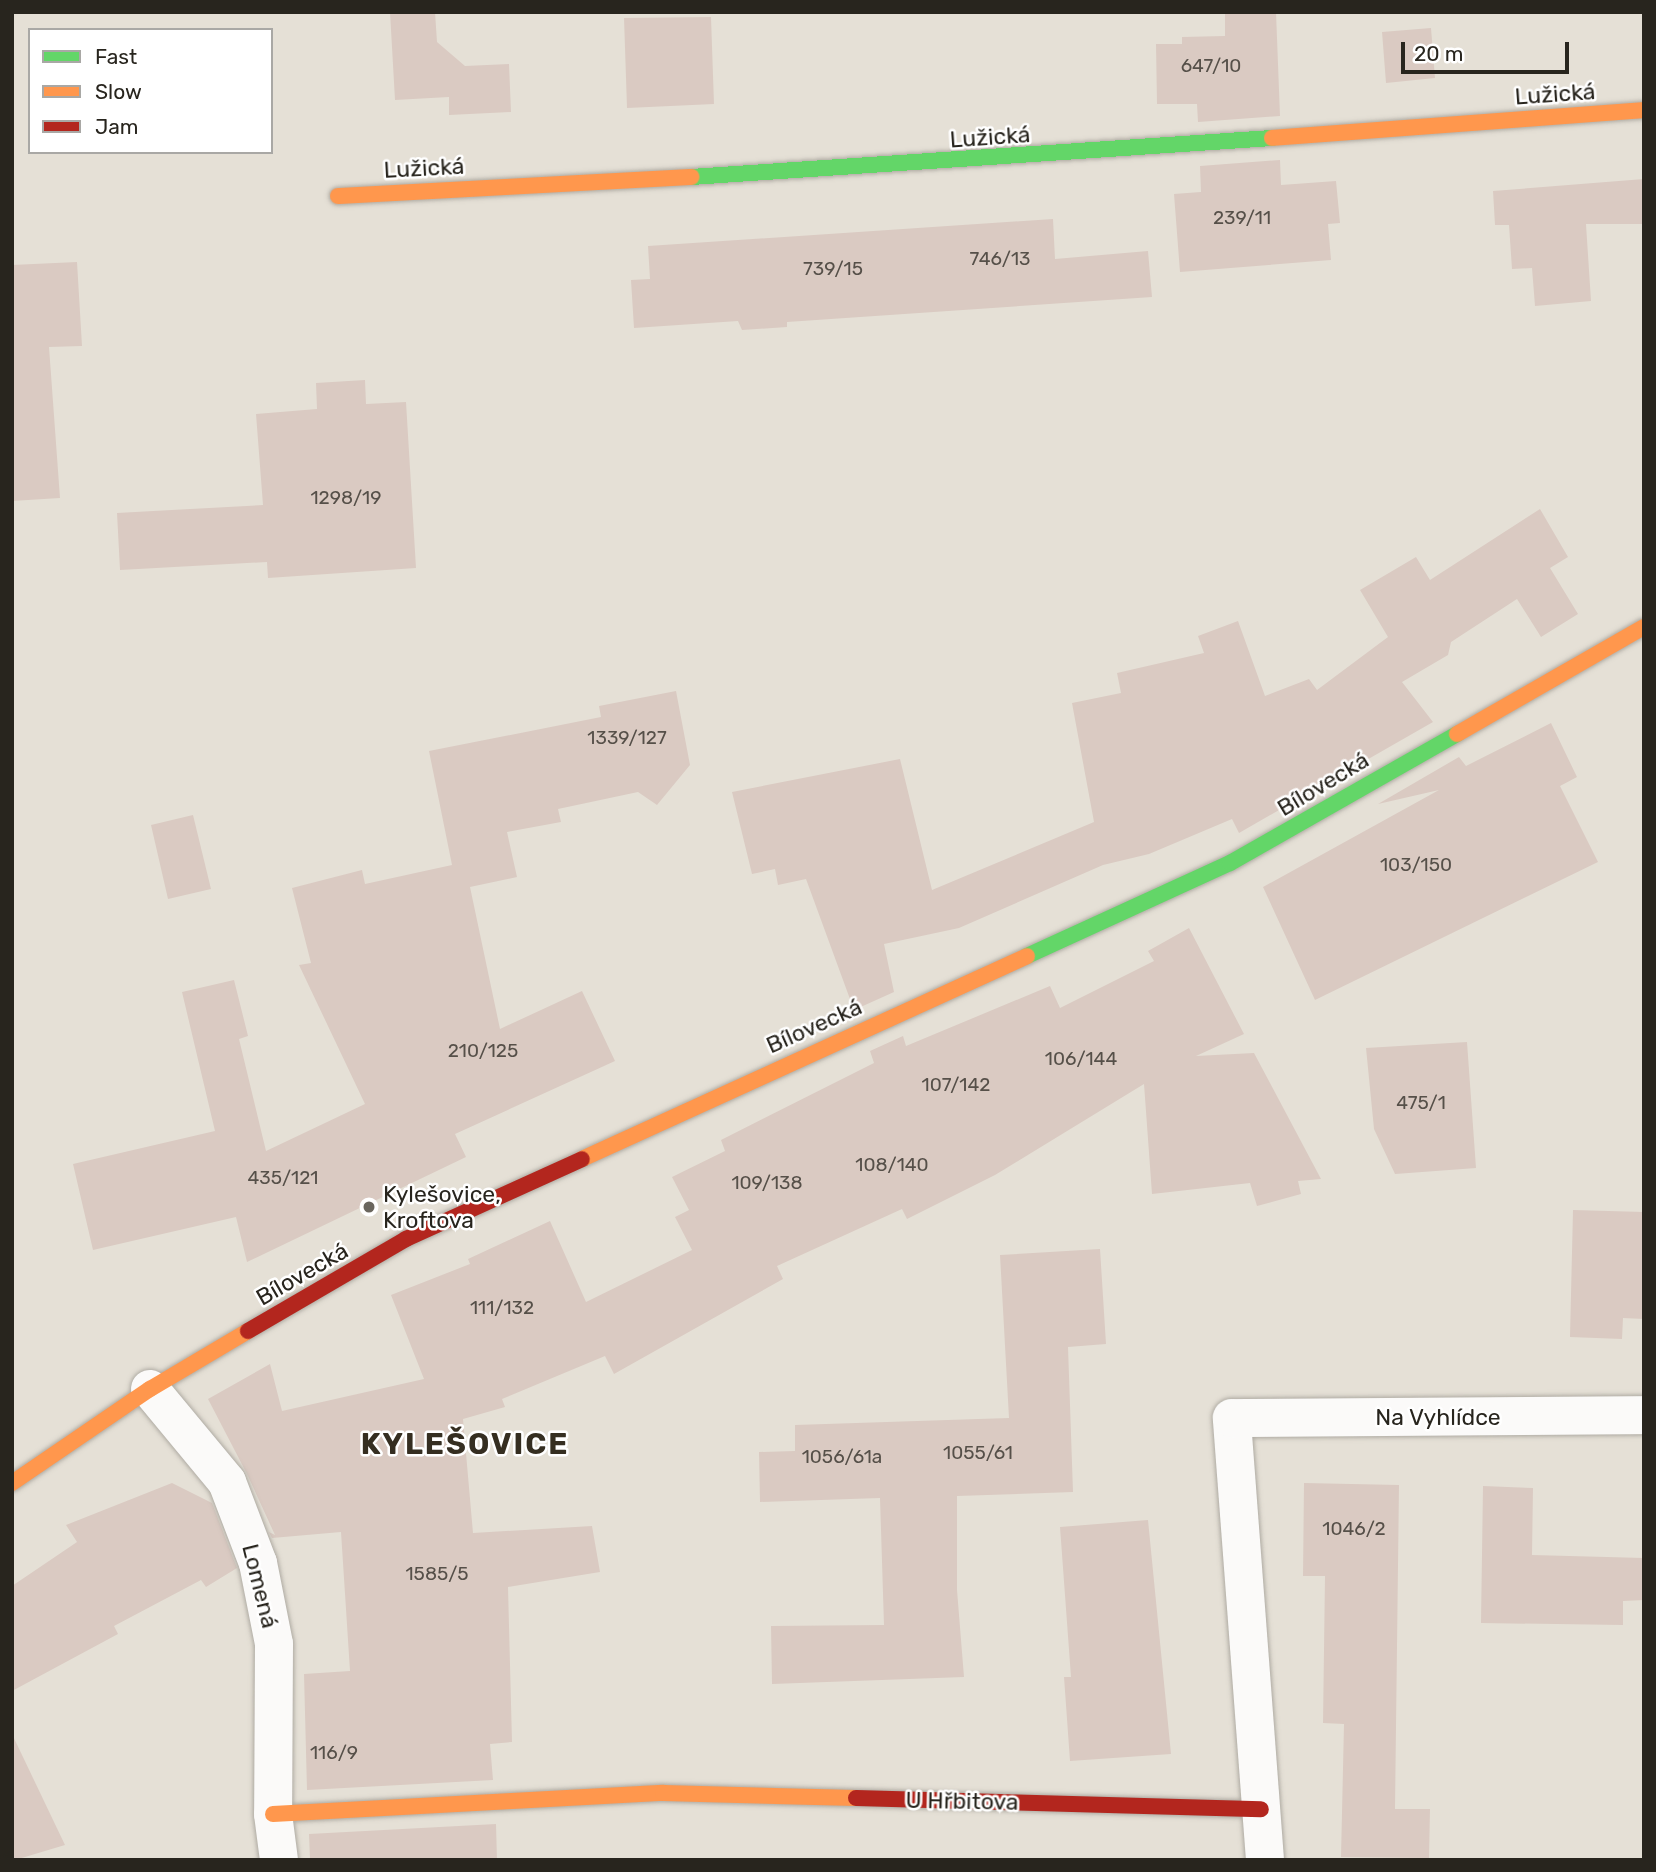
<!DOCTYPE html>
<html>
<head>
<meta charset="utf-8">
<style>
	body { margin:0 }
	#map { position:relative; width:1656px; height:1872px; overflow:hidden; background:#e5e0d6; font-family:Rubik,sans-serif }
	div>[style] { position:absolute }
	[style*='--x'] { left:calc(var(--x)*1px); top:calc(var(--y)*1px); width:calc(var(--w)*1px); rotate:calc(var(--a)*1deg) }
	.building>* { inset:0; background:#dacac2 }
	.roads { filter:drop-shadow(0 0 2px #afaba3) drop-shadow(0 0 2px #afaba3) }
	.street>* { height:38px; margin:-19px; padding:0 19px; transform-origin:19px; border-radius:19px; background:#fbfaf9 }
	.fast>* { height:16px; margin:-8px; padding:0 8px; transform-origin:8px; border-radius:8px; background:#63d668 }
	.slow>* { height:16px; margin:-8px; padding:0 8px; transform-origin:8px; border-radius:8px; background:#ff974d }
	.jam>* { height:16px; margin:-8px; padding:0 8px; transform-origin:8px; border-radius:8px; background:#b3261e }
	.dots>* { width:19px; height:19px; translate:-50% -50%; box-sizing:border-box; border:4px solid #fff; border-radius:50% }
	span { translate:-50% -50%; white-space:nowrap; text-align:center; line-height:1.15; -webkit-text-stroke:5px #fff; paint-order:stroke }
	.number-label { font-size:19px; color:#565049 }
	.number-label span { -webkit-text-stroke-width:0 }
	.street-label { font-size:23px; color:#28251e }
	.poi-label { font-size:23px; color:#28251e }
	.left { translate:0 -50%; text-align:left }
	.district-label { font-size:30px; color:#352e21; font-weight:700; letter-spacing:2px }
	.frame { position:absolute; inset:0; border:14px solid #28251e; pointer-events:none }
	.legend { position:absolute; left:28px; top:28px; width:245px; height:126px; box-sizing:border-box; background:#fff; border:2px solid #a9a8a5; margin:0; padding:9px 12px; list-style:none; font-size:21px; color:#28251e }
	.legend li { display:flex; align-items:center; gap:14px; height:35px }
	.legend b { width:35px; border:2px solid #a9a8a5 }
	.scale { position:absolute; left:1401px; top:42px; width:168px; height:32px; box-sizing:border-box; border:4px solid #28251e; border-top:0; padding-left:9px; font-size:21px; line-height:24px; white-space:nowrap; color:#28251e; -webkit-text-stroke:5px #fff; paint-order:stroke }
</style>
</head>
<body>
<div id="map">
	<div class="building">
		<i style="clip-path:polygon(390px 12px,435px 12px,437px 42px,465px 66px,509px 64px,511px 112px,449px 115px,449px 97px,395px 100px)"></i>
		<i style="clip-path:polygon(1225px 12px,1276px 12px,1280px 116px,1198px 122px,1197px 104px,1157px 104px,1156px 44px,1182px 44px,1182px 37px,1225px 36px)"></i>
		<i style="clip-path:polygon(711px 17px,714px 104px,627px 108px,624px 18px)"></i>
		<i style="clip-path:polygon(1431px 28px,1435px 78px,1386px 83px,1382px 32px)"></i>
		<i style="clip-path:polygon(1280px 160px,1281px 185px,1336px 181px,1340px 223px,1328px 224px,1331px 260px,1180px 272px,1174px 194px,1201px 192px,1200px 166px)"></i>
		<i style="clip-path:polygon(1644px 179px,1644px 224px,1586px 224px,1591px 301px,1535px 306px,1532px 268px,1512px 269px,1509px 225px,1495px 225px,1493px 191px)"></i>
		<i style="clip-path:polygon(1053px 219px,1055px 259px,1148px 251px,1152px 297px,787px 322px,787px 327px,742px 330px,738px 321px,634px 328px,631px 280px,650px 279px,648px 246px)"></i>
		<i style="clip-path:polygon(77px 262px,82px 346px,49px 347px,60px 498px,12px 501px,12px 265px)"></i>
		<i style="clip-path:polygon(365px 380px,366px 404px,406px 402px,416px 568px,268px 578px,267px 562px,120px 570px,117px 513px,263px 505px,256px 414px,317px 409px,316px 383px)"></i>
		<i style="clip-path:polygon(1540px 509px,1568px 557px,1550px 568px,1578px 614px,1541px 637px,1517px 599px,1451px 642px,1448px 655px,1402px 682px,1433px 722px,1239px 833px,1232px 819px,1149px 854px,1103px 865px,959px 928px,884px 944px,894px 992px,854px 1010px,806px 879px,778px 885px,775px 869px,752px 874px,732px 792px,900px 759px,932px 890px,1094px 822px,1072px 703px,1121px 693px,1117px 673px,1204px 653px,1198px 636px,1238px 621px,1265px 696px,1309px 679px,1317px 690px,1388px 637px,1360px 590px,1416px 557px,1430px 580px)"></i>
		<i style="clip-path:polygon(676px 691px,690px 765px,657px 805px,638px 792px,558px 809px,561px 822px,507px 832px,517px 877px,470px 887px,500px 1029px,582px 991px,615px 1061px,455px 1134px,466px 1157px,247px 1262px,236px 1217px,93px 1250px,73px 1164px,215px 1131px,182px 992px,234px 980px,248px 1036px,239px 1039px,266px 1151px,365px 1104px,299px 965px,311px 963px,292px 888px,362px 870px,365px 884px,452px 865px,429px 751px,601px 717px,599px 706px)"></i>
		<i style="clip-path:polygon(1551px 723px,1577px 777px,1560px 786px,1598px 862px,1315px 1000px,1263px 887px,1439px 790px,1378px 804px,1459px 757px,1466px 766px)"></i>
		<i style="clip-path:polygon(193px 815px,211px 889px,168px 899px,151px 825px)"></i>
		<i style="clip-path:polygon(1189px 928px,1244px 1034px,1196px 1056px,1254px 1053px,1321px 1179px,1298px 1181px,1301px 1194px,1257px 1206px,1250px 1183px,1152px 1194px,1144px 1084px,995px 1175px,907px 1219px,902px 1209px,777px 1266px,783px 1279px,614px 1374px,605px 1356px,502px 1399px,505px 1407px,463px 1419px,473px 1533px,592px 1526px,600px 1572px,508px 1587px,512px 1742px,490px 1744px,493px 1780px,307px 1790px,304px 1674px,350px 1671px,341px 1532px,272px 1538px,269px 1532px,275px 1535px,247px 1474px,208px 1399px,270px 1364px,282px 1411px,424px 1379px,391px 1295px,470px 1264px,468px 1259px,550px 1221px,586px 1302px,692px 1250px,675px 1217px,689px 1210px,672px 1177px,725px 1151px,721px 1140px,874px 1063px,870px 1051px,903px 1036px,906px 1046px,1050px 986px,1060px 1008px,1154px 961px,1148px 951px)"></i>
		<i style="clip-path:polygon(1467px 1042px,1476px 1168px,1395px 1174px,1374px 1129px,1366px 1048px)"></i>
		<i style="clip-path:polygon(1573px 1210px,1644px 1212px,1644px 1319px,1623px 1318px,1622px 1339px,1570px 1337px)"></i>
		<i style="clip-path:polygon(1100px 1249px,1106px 1344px,1068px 1347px,1073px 1492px,957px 1496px,957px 1590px,964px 1677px,772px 1684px,771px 1626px,884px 1625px,880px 1498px,760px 1502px,759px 1452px,795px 1451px,795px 1425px,1009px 1418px,1000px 1255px)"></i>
		<i style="clip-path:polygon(172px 1483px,212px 1503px,237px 1568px,206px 1587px,201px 1580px,114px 1626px,118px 1634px,12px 1691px,12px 1586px,77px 1542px,66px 1525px)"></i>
		<i style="clip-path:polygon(1304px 1483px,1399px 1485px,1395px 1809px,1430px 1809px,1429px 1858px,1341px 1857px,1344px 1724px,1323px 1723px,1325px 1576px,1303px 1576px)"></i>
		<i style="clip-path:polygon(1483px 1486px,1533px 1488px,1532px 1555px,1644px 1558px,1644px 1600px,1623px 1601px,1623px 1625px,1481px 1623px)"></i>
		<i style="clip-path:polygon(1148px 1520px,1171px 1754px,1070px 1761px,1064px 1677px,1071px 1677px,1060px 1527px)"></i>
		<i style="clip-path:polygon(12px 1734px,65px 1845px,15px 1860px,12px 1860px)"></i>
		<i style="clip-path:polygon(496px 1824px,497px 1860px,310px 1860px,309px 1834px)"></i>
	</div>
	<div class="roads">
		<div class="street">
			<i style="--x:150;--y:1389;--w:121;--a:50.4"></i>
			<i style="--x:227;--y:1482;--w:87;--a:69.1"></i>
			<i style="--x:258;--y:1563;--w:83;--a:78.8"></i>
			<i style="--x:274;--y:1644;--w:170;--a:90.3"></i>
			<i style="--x:273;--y:1814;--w:46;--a:82.6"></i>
			<i style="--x:1265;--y:1860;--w:443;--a:-94.3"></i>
			<i style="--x:1232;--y:1418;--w:412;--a:-0.4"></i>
		</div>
		<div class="fast">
			<i style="--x:691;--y:177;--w:582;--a:-3.84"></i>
			<i style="--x:1027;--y:956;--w:223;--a:-24.6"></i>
			<i style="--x:1230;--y:863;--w:261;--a:-29.6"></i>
		</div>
		<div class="slow">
			<i style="--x:1272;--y:138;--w:373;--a:-4.3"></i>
			<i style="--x:338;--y:196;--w:354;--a:-3.1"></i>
			<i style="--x:1457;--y:734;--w:215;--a:-29.8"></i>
			<i style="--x:582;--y:1159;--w:489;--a:-24.5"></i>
			<i style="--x:12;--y:1483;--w:167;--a:-34.3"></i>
			<i style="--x:150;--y:1389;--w:114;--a:-30.6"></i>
			<i style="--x:273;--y:1814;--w:391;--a:-3.1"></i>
			<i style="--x:663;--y:1793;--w:193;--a:1.5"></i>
		</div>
		<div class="jam">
			<i style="--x:248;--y:1331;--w:183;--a:-30.2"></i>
			<i style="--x:406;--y:1239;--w:193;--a:-24.4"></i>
			<i style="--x:856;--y:1798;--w:405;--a:1.6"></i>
		</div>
	</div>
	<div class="dots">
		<i style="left:369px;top:1207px;background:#6a665e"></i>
	</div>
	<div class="number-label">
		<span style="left:1211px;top:66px">647/10</span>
		<span style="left:1242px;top:218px">239/11</span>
		<span style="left:1000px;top:259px">746/13</span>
		<span style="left:833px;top:269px">739/15</span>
		<span style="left:346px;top:498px">1298/19</span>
		<span style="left:627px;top:738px">1339/127</span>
		<span style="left:1416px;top:865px">103/150</span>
		<span style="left:483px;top:1051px">210/125</span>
		<span style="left:1081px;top:1059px">106/144</span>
		<span style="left:956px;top:1085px">107/142</span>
		<span style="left:1421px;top:1103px">475/1</span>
		<span style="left:892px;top:1165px">108/140</span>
		<span style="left:283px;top:1178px">435/121</span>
		<span style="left:767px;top:1183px">109/138</span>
		<span style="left:502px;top:1308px">111/132</span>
		<span style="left:978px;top:1453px">1055/61</span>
		<span style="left:842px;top:1457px">1056/61a</span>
		<span style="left:1354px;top:1529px">1046/2</span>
		<span style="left:437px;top:1574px">1585/5</span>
		<span style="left:334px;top:1753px">116/9</span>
	</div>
	<div class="street-label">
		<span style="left:1555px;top:94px;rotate:-4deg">Lužická</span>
		<span style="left:990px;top:137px;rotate:-4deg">Lužická</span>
		<span style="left:424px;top:168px;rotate:-3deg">Lužická</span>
		<span style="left:1323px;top:784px;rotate:-31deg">Bílovecká</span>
		<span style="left:814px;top:1026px;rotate:-24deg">Bílovecká</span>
		<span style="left:302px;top:1274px;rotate:-30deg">Bílovecká</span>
		<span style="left:1438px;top:1417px">Na Vyhlídce</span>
		<span style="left:260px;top:1586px;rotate:76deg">Lomená</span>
		<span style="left:962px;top:1801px;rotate:1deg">U Hřbitova</span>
	</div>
	<div class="poi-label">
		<span class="left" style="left:383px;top:1207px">Kylešovice,<br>Kroftova</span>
	</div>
	<div class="district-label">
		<span style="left:465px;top:1444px">KYLEŠOVICE</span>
	</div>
	<div class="frame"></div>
	<ul class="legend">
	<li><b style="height:9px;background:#63d668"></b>Fast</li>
	<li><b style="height:9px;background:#ff974d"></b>Slow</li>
	<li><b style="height:9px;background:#b3261e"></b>Jam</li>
	</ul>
	<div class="scale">20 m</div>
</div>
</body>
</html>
